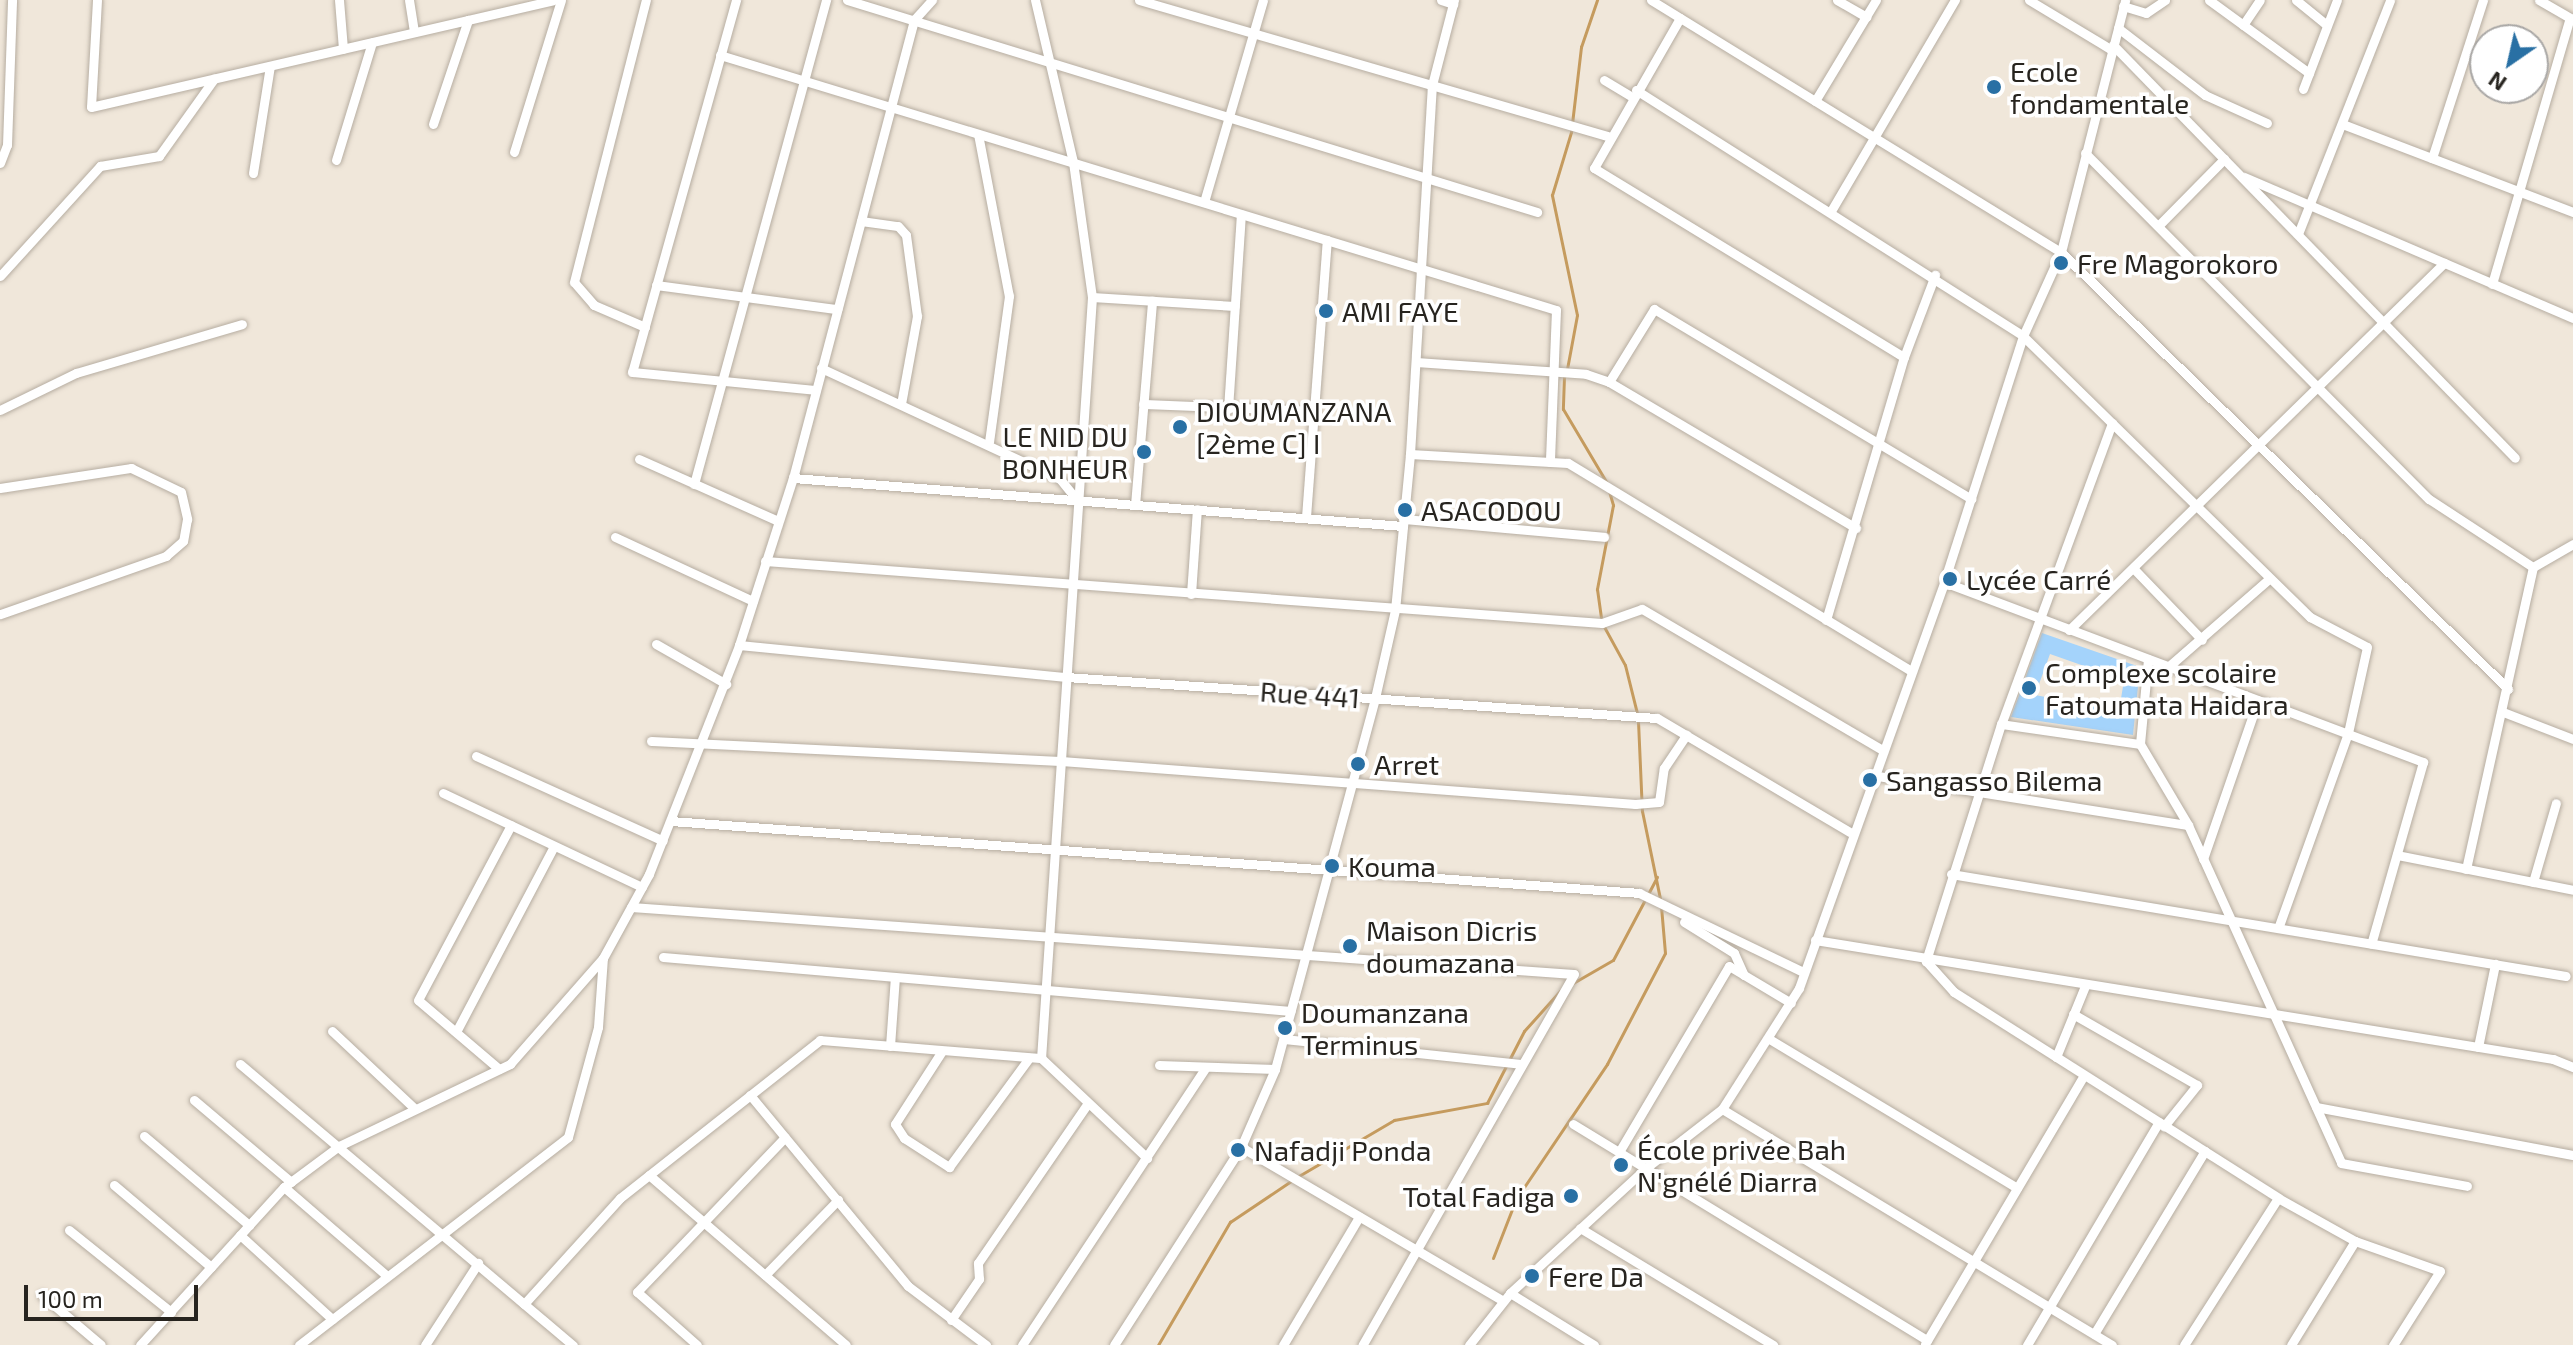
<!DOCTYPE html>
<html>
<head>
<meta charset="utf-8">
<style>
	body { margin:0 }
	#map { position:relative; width:2573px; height:1345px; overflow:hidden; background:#f0e7da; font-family:"Exo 2",sans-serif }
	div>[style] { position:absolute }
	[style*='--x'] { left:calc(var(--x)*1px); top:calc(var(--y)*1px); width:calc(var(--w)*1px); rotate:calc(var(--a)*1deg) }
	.stream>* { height:3px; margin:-1.5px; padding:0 1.5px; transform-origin:1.5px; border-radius:1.5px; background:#c59b5e }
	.building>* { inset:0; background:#a4d3fb }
	.roads { filter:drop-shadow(0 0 2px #b6ada1) drop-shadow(0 0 2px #b6ada1) }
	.minor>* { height:9px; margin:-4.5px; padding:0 4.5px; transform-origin:4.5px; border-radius:4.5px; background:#fff }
	.dots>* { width:22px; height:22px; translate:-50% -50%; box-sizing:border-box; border:4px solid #fff; border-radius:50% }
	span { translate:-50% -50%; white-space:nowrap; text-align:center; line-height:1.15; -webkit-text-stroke:7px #fff; paint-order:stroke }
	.poi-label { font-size:28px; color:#27241f }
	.left { translate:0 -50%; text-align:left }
	.right { translate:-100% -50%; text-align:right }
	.street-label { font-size:28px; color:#27241f }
	.north { position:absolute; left:2469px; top:24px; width:80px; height:80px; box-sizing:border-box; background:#fff; border:2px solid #a9a7a5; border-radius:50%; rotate:214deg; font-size:22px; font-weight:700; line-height:32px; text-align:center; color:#27241f }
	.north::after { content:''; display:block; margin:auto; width:28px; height:36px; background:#2970a4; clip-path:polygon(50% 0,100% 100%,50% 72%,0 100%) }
	.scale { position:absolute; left:24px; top:1285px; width:174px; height:36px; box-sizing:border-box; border:4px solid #27241f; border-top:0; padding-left:10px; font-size:24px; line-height:28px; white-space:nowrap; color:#27241f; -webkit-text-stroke:6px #fff; paint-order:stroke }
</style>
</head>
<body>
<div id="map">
	<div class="stream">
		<i style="--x:1567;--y:369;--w:55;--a:-79.5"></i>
		<i style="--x:1577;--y:315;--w:123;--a:-101.8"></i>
		<i style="--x:1552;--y:195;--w:66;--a:-73.2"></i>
		<i style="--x:1571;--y:132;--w:86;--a:-83.3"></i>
		<i style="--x:1581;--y:47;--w:50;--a:-71.2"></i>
		<i style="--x:1564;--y:376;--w:33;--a:92"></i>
		<i style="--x:1563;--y:409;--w:86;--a:59.3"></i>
		<i style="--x:1609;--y:491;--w:15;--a:74"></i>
		<i style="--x:1613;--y:505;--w:86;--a:100.8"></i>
		<i style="--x:1597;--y:589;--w:34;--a:82"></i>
		<i style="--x:1602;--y:623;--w:48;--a:61.3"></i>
		<i style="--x:1625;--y:665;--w:49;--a:76"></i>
		<i style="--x:1638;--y:721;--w:90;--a:87.5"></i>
		<i style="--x:1642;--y:811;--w:90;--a:78.4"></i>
		<i style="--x:1573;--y:983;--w:46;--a:-29.9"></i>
		<i style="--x:1613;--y:960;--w:94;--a:-62.1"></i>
		<i style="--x:1297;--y:1177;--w:113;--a:-30.4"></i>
		<i style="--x:1394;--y:1120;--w:95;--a:-10.4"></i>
		<i style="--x:1487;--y:1103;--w:81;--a:-62.8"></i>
		<i style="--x:1524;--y:1031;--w:54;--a:-48"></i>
		<i style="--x:1493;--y:1258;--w:63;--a:-68.7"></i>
		<i style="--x:1516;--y:1199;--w:163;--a:-56"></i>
		<i style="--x:1607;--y:1064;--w:125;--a:-62.4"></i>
		<i style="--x:1665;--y:953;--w:47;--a:-94.9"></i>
		<i style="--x:1158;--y:1345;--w:143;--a:-59.7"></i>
		<i style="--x:1230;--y:1222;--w:73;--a:-33.9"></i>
	</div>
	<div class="building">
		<i style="clip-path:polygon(evenodd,2042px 633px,2140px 667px,2133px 735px,2011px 717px,2042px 633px,2050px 654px,2124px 680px,2119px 711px,2035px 695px,2050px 654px)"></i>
	</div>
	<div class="roads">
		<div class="minor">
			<i style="--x:97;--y:0;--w:107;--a:93.2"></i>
			<i style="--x:91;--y:107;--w:474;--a:-13"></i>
			<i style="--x:339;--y:0;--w:49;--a:85.3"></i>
			<i style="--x:409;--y:0;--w:32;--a:81"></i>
			<i style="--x:736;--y:0;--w:386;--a:105.6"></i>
			<i style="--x:632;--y:372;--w:184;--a:5.6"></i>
			<i style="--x:847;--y:0;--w:722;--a:17.08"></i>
			<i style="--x:1035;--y:0;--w:166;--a:76.8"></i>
			<i style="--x:1073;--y:162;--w:136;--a:82"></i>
			<i style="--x:1092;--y:297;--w:763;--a:93.83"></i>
			<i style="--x:1139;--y:0;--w:488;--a:16.2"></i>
			<i style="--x:1441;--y:0;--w:13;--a:18"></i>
			<i style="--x:1651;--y:0;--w:481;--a:31.6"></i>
			<i style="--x:2061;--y:252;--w:625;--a:44.35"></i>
			<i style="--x:1837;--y:0;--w:34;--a:30"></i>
			<i style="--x:2029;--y:0;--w:97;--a:31.1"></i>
			<i style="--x:2209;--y:0;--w:124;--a:36.1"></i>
			<i style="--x:2296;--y:0;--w:40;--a:39"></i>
			<i style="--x:2539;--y:0;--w:39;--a:30"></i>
			<i style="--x:2123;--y:6;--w:24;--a:17"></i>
			<i style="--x:2146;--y:13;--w:23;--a:-34"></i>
			<i style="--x:1680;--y:18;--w:173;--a:119.8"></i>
			<i style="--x:1594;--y:168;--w:363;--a:31.4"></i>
			<i style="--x:2243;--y:25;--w:30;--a:-56"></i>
			<i style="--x:2118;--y:28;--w:110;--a:37.6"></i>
			<i style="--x:2205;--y:95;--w:68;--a:24.3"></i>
			<i style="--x:2113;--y:45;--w:576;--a:45.77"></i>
			<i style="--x:720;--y:55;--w:874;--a:16.96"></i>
			<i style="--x:1556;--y:310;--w:152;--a:92.3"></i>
			<i style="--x:1604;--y:80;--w:33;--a:31"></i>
			<i style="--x:2303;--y:89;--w:95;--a:-69.1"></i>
			<i style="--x:1636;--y:90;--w:459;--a:32.4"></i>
			<i style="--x:2023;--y:336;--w:402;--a:44.4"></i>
			<i style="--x:2310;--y:617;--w:64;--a:27.8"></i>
			<i style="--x:2367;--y:647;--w:88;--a:102.5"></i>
			<i style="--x:2348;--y:733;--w:207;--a:109.7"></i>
			<i style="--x:1815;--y:101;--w:118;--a:-58.9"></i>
			<i style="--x:433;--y:124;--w:110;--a:-71.4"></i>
			<i style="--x:2345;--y:125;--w:244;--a:20.9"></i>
			<i style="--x:978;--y:134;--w:165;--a:79.2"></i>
			<i style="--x:1009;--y:296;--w:147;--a:97.8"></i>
			<i style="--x:514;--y:152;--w:159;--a:-72.8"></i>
			<i style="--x:2085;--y:153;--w:488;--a:45.2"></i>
			<i style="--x:2429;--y:499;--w:124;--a:33.2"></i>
			<i style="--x:2533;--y:567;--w:46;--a:-29.9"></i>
			<i style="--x:2432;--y:158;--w:166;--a:-72.1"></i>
			<i style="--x:336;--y:160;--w:123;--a:-73"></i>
			<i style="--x:0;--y:163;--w:19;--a:-69"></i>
			<i style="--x:7;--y:145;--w:145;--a:-88"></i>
			<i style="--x:253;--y:173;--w:108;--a:-81"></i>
			<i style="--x:2244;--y:177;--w:358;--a:23.2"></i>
			<i style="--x:1204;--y:202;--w:210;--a:-73.7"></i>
			<i style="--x:1831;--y:211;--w:245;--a:-59.6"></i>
			<i style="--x:861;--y:221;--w:37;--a:8"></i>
			<i style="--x:898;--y:226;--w:12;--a:48"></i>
			<i style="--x:906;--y:235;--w:82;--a:82.3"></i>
			<i style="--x:917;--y:316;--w:89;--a:100.3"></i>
			<i style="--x:2159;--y:225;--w:93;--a:-45.4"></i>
			<i style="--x:2298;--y:234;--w:251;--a:-68.5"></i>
			<i style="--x:0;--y:276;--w:149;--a:-47.7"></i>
			<i style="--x:100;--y:166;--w:60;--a:-9.6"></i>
			<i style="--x:159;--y:156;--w:95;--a:-54.5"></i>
			<i style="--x:2492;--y:284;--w:277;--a:-73.7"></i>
			<i style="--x:656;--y:285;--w:183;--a:7.6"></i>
			<i style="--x:1092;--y:297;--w:143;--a:3.6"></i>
			<i style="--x:645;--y:327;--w:56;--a:-156.7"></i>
			<i style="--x:594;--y:305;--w:30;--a:-131"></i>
			<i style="--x:574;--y:282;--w:291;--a:-75.7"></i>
			<i style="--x:1416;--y:362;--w:170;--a:4"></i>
			<i style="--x:1586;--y:374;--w:24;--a:19"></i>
			<i style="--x:1609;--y:382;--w:287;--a:30.6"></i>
			<i style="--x:821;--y:368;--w:264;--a:24.9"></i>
			<i style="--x:1060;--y:479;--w:28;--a:51"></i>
			<i style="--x:1609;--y:382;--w:86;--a:-58.3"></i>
			<i style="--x:1654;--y:309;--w:370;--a:30.9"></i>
			<i style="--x:1143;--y:404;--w:173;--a:2.3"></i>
			<i style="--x:1228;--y:409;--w:195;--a:-86.2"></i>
			<i style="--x:0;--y:410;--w:85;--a:-26"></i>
			<i style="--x:76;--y:373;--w:173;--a:-16.4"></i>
			<i style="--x:2112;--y:423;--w:321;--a:110.2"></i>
			<i style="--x:2001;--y:724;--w:249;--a:107.6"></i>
			<i style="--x:1926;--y:961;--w:42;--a:47.9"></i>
			<i style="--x:1954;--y:992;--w:384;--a:32.4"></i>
			<i style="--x:2278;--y:1198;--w:88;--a:29.2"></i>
			<i style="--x:2355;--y:1241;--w:90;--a:19.4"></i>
			<i style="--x:2440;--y:1271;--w:88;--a:122.4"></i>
			<i style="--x:1410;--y:454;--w:158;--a:3.3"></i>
			<i style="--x:1568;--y:463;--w:400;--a:31.2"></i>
			<i style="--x:639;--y:459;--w:152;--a:24"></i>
			<i style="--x:793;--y:478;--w:612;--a:4.5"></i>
			<i style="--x:694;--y:484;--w:502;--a:-74.74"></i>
			<i style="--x:0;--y:488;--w:133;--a:-8.7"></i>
			<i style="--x:131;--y:468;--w:55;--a:25.6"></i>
			<i style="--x:181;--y:492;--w:28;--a:77"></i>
			<i style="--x:187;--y:519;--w:22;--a:100"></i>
			<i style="--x:183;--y:541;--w:23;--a:139"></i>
			<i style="--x:166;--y:556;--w:176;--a:160.7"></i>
			<i style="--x:1135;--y:505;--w:205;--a:-85.2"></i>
			<i style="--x:1306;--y:517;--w:278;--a:-85.7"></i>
			<i style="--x:1403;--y:519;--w:202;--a:5.1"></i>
			<i style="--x:615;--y:537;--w:152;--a:24.9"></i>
			<i style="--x:765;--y:561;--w:839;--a:4.24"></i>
			<i style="--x:1602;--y:623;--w:42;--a:-19.3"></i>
			<i style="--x:1642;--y:609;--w:277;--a:30.4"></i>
			<i style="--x:2134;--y:569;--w:98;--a:46.2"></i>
			<i style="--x:1944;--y:582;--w:512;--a:20.6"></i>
			<i style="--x:2423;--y:762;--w:189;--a:105.9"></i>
			<i style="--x:1191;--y:594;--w:85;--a:-86"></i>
			<i style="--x:1826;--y:620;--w:274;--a:-73.5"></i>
			<i style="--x:1904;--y:357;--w:88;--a:-69.3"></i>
			<i style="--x:2069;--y:630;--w:525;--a:-44.38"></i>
			<i style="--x:656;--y:644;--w:81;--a:29.7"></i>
			<i style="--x:739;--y:645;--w:329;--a:5.6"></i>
			<i style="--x:1066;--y:677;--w:592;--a:3.97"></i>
			<i style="--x:1657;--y:718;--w:224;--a:30.6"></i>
			<i style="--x:2148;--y:659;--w:85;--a:95.4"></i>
			<i style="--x:2140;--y:744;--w:94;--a:59.3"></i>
			<i style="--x:2188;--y:825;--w:371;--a:65.6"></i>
			<i style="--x:2341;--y:1163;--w:128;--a:10.3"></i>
			<i style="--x:2168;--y:667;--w:134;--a:-41.1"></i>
			<i style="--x:2503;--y:712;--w:75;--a:21.1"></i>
			<i style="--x:2001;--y:724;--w:140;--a:8.2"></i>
			<i style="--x:651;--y:741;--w:410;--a:2.8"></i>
			<i style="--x:1061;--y:761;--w:576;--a:4.28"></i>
			<i style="--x:1635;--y:804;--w:24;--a:-5"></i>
			<i style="--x:1659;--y:802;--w:34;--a:-82"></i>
			<i style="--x:1664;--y:768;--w:40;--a:-56"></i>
			<i style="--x:476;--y:756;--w:205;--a:24.4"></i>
			<i style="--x:1871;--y:775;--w:321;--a:9"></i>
			<i style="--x:443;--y:793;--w:220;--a:25.3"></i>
			<i style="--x:671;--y:821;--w:971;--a:4.25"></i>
			<i style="--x:1639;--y:893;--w:182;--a:25.7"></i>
			<i style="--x:2397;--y:855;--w:179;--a:11.2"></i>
			<i style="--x:2203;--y:859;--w:168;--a:-70.9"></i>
			<i style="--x:2466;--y:869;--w:309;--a:-77.5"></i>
			<i style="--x:1951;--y:874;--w:623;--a:9.42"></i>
			<i style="--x:2533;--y:882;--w:82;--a:-73.8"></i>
			<i style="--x:631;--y:907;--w:945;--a:4.06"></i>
			<i style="--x:1574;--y:974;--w:427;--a:119.7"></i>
			<i style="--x:1684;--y:922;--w:59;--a:31.8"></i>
			<i style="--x:1734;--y:953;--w:24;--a:66"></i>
			<i style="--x:1815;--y:940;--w:748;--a:9.16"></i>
			<i style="--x:2553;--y:1059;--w:22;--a:22"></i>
			<i style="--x:663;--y:957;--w:630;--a:4.91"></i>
			<i style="--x:2073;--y:1014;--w:143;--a:29.8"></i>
			<i style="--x:2197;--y:1085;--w:53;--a:128.8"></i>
			<i style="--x:332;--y:1031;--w:114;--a:43.2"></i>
			<i style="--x:456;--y:1032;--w:210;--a:-62.2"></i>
			<i style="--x:1284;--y:1039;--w:238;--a:6"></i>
			<i style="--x:1771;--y:1040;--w:287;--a:31"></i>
			<i style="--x:890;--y:1046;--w:69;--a:-85.9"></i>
			<i style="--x:2478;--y:1047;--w:85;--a:-78.4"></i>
			<i style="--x:942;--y:1051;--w:87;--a:122.8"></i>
			<i style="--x:895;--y:1124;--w:17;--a:57"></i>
			<i style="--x:904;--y:1138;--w:54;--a:32.8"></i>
			<i style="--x:949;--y:1167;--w:135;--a:-53.7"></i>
			<i style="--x:2056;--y:1057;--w:77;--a:-67.8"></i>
			<i style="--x:240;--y:1064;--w:436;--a:40.2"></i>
			<i style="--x:1159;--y:1065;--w:116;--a:2"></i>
			<i style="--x:499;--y:1069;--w:106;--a:-139.6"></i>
			<i style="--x:418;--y:1000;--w:198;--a:-62"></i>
			<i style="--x:750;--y:1095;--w:248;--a:50.4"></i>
			<i style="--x:908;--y:1286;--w:98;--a:37.1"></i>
			<i style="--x:194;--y:1100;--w:127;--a:40.2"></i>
			<i style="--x:2316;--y:1107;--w:261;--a:10.6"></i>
			<i style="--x:1722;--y:1109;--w:456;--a:31.2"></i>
			<i style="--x:1573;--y:1124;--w:415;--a:31.4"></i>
			<i style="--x:144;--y:1136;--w:138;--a:40.3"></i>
			<i style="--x:1241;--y:1147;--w:304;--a:30.4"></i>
			<i style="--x:1619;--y:1152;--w:216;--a:-59.4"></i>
			<i style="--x:1729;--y:966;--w:72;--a:30.8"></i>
			<i style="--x:649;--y:1175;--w:260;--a:40.8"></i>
			<i style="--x:114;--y:1185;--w:127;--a:40.2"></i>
			<i style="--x:284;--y:1187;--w:136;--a:40.8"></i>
			<i style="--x:1580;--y:1228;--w:226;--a:31.2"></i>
			<i style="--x:69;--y:1230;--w:131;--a:38.8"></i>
			<i style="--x:240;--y:1235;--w:125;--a:42.4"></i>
			<i style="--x:765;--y:1275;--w:105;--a:-45.8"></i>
			<i style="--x:1510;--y:1293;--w:99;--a:31.8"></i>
			<i style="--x:42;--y:1295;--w:77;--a:40.3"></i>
			<i style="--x:524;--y:1304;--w:143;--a:-47.8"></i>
			<i style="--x:620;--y:1198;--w:255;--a:-38.3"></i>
			<i style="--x:820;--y:1040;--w:222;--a:4.7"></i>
			<i style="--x:1041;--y:1058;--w:146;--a:43.3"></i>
			<i style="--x:951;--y:1320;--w:50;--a:-55.7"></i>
			<i style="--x:979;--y:1279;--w:16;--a:-94"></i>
			<i style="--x:978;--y:1263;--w:194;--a:-55.5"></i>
			<i style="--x:2094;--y:1334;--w:214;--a:-58.8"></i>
			<i style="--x:1925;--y:1344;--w:312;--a:-59.4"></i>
			<i style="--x:140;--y:1345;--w:214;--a:-47.7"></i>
			<i style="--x:284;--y:1187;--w:69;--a:-36.7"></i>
			<i style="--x:339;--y:1146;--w:190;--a:-25.6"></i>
			<i style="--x:510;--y:1064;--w:141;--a:-48.7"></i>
			<i style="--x:603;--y:958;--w:96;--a:-61.3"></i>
			<i style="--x:649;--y:874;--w:246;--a:-68.5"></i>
			<i style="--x:739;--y:645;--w:176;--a:-72.1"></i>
			<i style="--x:793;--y:478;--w:474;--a:-75.2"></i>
			<i style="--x:914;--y:20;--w:27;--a:-48"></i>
			<i style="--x:299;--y:1345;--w:340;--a:-37.7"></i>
			<i style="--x:568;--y:1137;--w:114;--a:-74.7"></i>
			<i style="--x:598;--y:1027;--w:69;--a:-85.9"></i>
			<i style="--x:425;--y:1345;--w:98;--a:-57.1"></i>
			<i style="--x:697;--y:1345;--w:80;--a:-138.5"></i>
			<i style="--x:637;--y:1292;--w:214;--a:-46.3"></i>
			<i style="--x:1022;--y:1345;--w:333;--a:-56.5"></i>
			<i style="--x:1114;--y:1345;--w:235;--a:-57.3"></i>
			<i style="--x:1241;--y:1147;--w:85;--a:-66.4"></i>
			<i style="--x:1275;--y:1069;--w:384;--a:-74.9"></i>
			<i style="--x:1375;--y:698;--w:90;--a:-77.2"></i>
			<i style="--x:1395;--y:610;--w:157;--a:-84.5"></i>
			<i style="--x:1410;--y:454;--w:370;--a:-86.6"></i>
			<i style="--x:1432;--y:85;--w:88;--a:-75.5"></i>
			<i style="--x:1283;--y:1345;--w:149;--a:-59.3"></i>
			<i style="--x:1469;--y:1345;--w:66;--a:-51.7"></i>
			<i style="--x:1510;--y:1293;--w:185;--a:-42.6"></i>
			<i style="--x:1646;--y:1168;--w:96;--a:-37.8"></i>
			<i style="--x:1722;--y:1109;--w:143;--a:-57.5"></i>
			<i style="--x:1799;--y:988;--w:431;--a:-70.3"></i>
			<i style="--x:1944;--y:582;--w:258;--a:-72.2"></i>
			<i style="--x:2023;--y:336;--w:92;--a:-65.7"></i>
			<i style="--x:2061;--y:252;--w:260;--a:-75.7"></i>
			<i style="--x:2027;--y:1345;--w:259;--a:-59.4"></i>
			<i style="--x:2184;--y:1345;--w:174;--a:-57.4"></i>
			<i style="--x:2291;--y:1345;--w:122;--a:-58.4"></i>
		</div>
	</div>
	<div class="dots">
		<i style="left:1994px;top:87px;background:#2970a4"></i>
		<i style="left:2061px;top:263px;background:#2970a4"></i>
		<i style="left:1326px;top:311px;background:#2970a4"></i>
		<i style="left:1180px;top:427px;background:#2970a4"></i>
		<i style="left:1144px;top:452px;background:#2970a4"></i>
		<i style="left:1405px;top:510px;background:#2970a4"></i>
		<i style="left:1950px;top:579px;background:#2970a4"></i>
		<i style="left:2029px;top:688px;background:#2970a4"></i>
		<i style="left:1358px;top:764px;background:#2970a4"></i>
		<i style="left:1870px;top:780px;background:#2970a4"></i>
		<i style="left:1332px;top:866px;background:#2970a4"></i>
		<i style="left:1350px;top:946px;background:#2970a4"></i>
		<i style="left:1285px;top:1028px;background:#2970a4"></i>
		<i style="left:1238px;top:1150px;background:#2970a4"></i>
		<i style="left:1621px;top:1165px;background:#2970a4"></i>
		<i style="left:1571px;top:1196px;background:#2970a4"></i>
		<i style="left:1532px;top:1276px;background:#2970a4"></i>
	</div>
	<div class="poi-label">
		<span class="left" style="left:2010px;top:87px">Ecole<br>fondamentale</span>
		<span class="left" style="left:2077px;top:263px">Fre Magorokoro</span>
		<span class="left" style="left:1342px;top:311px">AMI FAYE</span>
		<span class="left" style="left:1196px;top:427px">DIOUMANZANA<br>[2ème C] I</span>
		<span class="right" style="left:1128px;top:452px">LE NID DU<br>BONHEUR</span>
		<span class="left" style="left:1421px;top:510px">ASACODOU</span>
		<span class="left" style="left:1966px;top:579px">Lycée Carré</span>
		<span class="left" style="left:2045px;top:688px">Complexe scolaire<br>Fatoumata Haidara</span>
		<span class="left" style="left:1374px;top:764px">Arret</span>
		<span class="left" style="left:1886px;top:780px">Sangasso Bilema</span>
		<span class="left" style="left:1348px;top:866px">Kouma</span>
		<span class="left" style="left:1366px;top:946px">Maison Dicris<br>doumazana</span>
		<span class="left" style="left:1301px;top:1028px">Doumanzana<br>Terminus</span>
		<span class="left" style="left:1637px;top:1165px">École privée Bah<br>N'gnélé Diarra</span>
		<span class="left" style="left:1254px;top:1150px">Nafadji Ponda</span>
		<span class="right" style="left:1555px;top:1196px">Total Fadiga</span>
		<span class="left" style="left:1548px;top:1276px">Fere Da</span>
	</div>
	<div class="street-label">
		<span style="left:1310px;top:694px;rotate:4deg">Rue 441</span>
	</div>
	<div class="north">N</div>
	<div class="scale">100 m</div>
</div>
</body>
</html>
